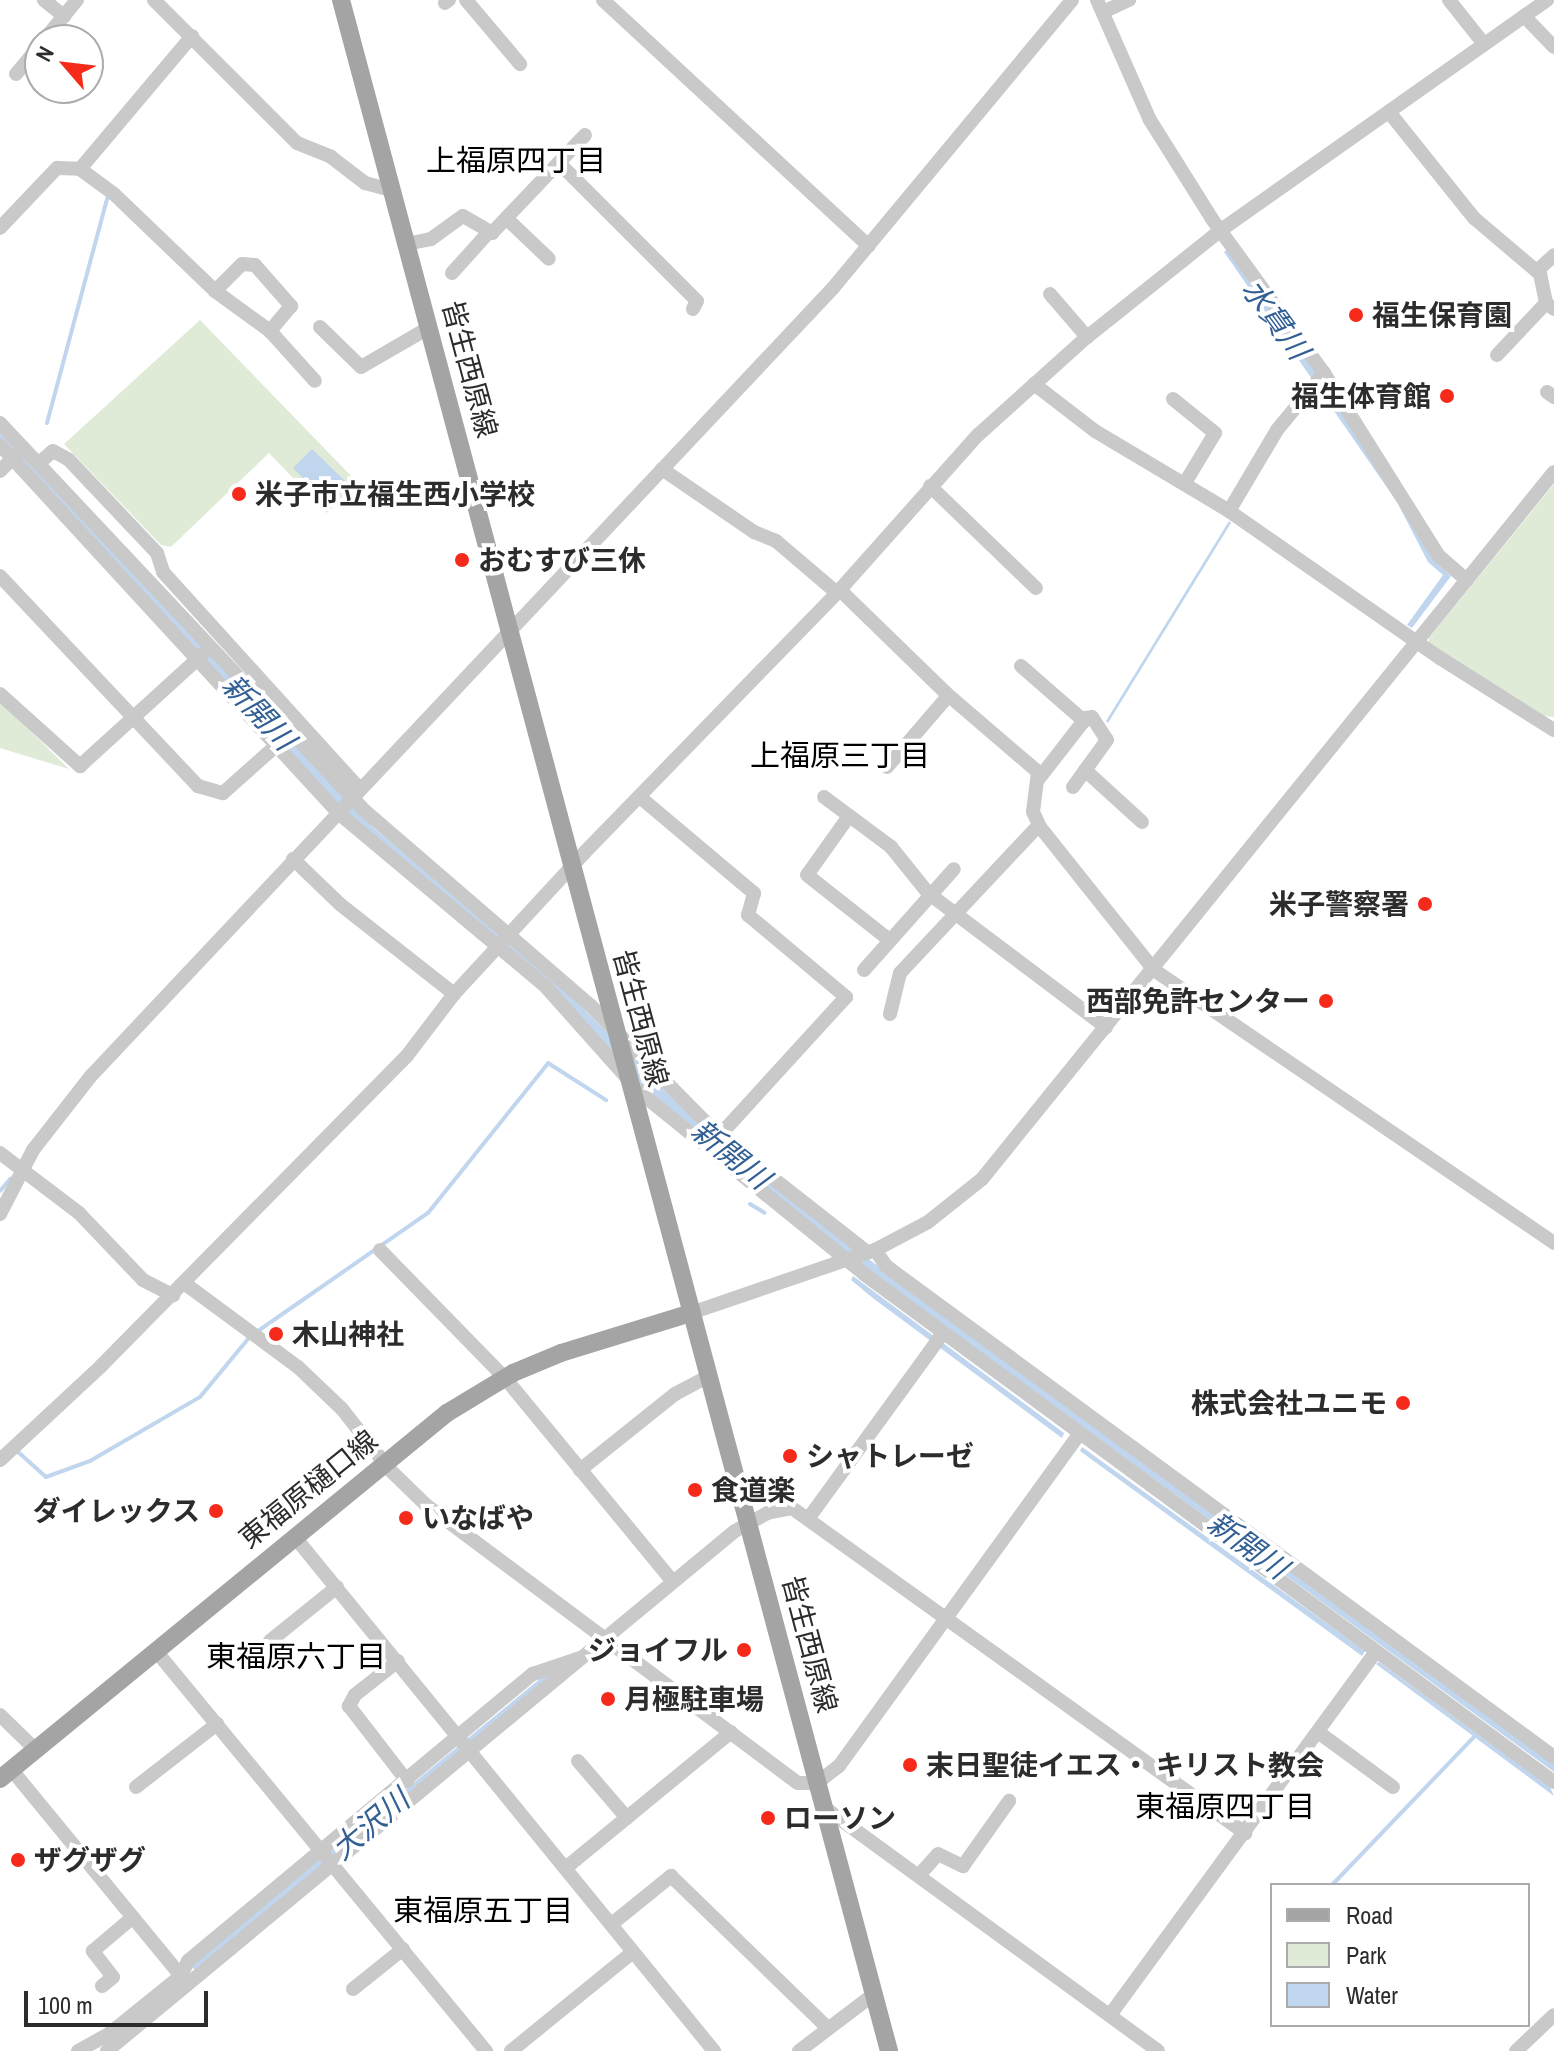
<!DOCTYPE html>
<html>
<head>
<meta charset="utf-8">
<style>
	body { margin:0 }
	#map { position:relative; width:1554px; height:2051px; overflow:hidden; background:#fff; font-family:"Archivo Narrow","Noto Sans JP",sans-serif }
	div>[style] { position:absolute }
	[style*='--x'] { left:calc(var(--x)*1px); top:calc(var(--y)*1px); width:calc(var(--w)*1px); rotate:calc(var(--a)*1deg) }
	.green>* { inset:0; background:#dfebd7 }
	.water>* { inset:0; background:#c0d5ee }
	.stream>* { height:4px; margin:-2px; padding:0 2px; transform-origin:2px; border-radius:2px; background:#c0d5ee }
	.minor>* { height:14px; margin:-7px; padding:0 7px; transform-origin:7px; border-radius:7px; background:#c9c9c9 }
	.major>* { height:18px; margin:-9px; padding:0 9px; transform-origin:9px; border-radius:9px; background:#a4a4a4 }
	.dots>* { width:22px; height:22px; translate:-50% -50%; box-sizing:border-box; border:4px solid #fff; border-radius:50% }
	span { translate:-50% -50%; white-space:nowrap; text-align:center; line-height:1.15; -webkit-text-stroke:8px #fff; paint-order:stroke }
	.poi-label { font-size:28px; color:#2c2c2c; font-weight:700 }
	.left { translate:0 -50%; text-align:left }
	.right { translate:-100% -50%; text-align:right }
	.street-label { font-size:28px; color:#2c2c2c }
	.neighbourhood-label { font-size:30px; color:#000 }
	.water-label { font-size:30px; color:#336094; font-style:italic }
	.legend { position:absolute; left:1270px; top:1883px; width:260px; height:144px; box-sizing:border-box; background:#fff; border:2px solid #ababab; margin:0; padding:10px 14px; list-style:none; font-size:24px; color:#2c2c2c }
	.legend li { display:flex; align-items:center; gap:16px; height:40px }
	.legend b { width:40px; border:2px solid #ababab }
	.north { position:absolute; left:24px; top:24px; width:80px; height:80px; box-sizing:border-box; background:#fff; border:2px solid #ababab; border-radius:50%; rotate:298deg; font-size:22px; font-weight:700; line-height:32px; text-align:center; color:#2c2c2c }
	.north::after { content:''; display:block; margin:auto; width:28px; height:36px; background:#f62a1a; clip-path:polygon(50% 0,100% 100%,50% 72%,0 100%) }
	.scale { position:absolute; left:24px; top:1991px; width:184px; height:36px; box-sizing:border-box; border:4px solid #2c2c2c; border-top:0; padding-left:10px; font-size:24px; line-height:28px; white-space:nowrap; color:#2c2c2c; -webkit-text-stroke:6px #fff; paint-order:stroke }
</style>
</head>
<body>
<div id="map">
	<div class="green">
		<i style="clip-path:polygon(200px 320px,357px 482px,327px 513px,269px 453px,171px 547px,161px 545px,64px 444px)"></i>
		<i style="clip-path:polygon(1554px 484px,1554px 717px,1538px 715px,1429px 644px,1429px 638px)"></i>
		<i style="clip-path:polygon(0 701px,69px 769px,0 748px)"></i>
	</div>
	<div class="water">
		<i style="clip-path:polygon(1228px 249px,1306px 355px,1437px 563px,1451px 576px,1412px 628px,1407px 625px,1443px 575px,1428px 562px,1397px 502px,1224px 252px)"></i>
		<i style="clip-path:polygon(0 429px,375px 829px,566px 991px,702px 1128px,874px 1263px,1554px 1762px,1554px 1772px,870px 1271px,656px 1101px,611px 1054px,332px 800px,0 440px)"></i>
		<i style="clip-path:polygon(312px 449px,345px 481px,326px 501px,293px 468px)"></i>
		<i style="clip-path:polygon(1229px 521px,1231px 523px,1108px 723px,1106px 721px)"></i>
		<i style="clip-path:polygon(853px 1276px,1064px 1433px,1062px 1438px,874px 1299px,851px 1280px)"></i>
		<i style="clip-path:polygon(1082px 1447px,1365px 1651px,1362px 1656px,1080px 1451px)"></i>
		<i style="clip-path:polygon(1379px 1662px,1550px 1787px,1554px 1796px,1376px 1664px)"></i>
		<i style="clip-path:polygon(547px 1673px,552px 1679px,197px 1972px,191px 1966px)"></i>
	</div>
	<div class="stream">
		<i style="--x:47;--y:423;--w:232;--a:-75"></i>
		<i style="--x:0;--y:1191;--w:16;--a:-50"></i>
		<i style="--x:750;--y:1204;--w:17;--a:31"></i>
		<i style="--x:258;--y:1331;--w:207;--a:-34.8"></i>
		<i style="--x:428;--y:1213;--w:192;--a:-51.3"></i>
		<i style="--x:548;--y:1063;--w:69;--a:32.5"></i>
		<i style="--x:17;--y:1451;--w:39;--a:42"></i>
		<i style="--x:46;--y:1477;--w:47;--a:-20"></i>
		<i style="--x:90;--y:1461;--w:127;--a:-30.2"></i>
		<i style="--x:200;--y:1397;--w:75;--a:-50.4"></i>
		<i style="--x:1332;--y:1885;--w:208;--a:-46.2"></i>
	</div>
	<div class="minor">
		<i style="--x:44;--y:0;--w:26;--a:39"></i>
		<i style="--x:154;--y:0;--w:202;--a:45"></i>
		<i style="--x:297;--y:143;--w:37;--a:22"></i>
		<i style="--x:331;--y:157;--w:43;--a:37.4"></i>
		<i style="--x:365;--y:183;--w:27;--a:15"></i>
		<i style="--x:466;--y:0;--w:84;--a:49.8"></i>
		<i style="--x:603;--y:0;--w:362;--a:42.8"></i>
		<i style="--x:1097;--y:0;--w:131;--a:66.2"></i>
		<i style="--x:1150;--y:120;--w:117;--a:57.9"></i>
		<i style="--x:1212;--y:219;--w:190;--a:54"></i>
		<i style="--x:1324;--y:373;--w:216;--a:57.9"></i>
		<i style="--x:1439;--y:556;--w:37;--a:41"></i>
		<i style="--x:1449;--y:0;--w:56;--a:51.5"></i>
		<i style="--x:445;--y:3;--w:5;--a:-37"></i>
		<i style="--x:1103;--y:12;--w:29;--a:-25"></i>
		<i style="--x:1524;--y:16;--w:43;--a:45.9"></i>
		<i style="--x:44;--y:40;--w:52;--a:-50.5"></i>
		<i style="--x:16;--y:74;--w:38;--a:-50"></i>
		<i style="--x:1389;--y:112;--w:136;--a:51.3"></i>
		<i style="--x:1474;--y:218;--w:87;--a:40.3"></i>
		<i style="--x:1540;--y:274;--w:30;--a:78"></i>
		<i style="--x:1546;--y:303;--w:10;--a:37"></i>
		<i style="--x:559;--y:163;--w:195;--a:45"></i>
		<i style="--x:697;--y:301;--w:9;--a:117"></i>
		<i style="--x:80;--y:169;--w:42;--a:36.3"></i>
		<i style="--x:114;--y:194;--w:140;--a:43.8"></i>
		<i style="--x:215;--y:291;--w:68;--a:36"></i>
		<i style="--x:270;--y:331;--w:67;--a:48"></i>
		<i style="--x:506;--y:218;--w:59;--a:43.6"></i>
		<i style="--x:0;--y:228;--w:83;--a:-46.5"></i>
		<i style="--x:57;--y:168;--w:23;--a:2"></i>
		<i style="--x:80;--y:169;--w:174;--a:-49.9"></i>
		<i style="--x:406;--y:244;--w:25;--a:-11"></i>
		<i style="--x:431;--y:239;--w:39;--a:-36"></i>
		<i style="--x:463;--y:216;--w:34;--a:30"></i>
		<i style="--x:492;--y:233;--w:135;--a:-46.5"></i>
		<i style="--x:1537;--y:271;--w:23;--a:-43"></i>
		<i style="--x:452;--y:273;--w:54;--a:-48"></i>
		<i style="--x:215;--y:291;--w:38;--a:-45"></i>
		<i style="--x:242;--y:264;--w:13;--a:4"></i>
		<i style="--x:255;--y:265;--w:55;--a:48.7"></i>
		<i style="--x:291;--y:306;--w:33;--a:130"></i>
		<i style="--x:1050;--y:294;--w:57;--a:49.3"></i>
		<i style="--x:320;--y:327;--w:57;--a:44.3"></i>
		<i style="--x:361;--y:367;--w:80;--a:-30.1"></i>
		<i style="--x:1497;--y:355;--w:71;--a:-46.7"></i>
		<i style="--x:1034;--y:384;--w:77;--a:37.6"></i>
		<i style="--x:1095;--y:431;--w:156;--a:30.8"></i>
		<i style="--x:1229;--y:511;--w:257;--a:34.9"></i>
		<i style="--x:1440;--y:658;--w:135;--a:32.3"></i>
		<i style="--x:1547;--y:392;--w:9;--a:36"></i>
		<i style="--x:1173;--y:399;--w:54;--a:39"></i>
		<i style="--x:1215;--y:433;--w:58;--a:121"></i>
		<i style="--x:0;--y:423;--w:531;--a:46.75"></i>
		<i style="--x:364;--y:810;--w:298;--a:40.8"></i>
		<i style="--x:590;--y:1005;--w:184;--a:45.4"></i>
		<i style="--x:719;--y:1136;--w:189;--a:38.1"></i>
		<i style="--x:0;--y:445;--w:498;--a:47.4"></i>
		<i style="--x:337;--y:812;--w:273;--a:39.9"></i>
		<i style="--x:546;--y:987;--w:122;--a:48.3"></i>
		<i style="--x:39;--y:463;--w:18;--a:-41"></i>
		<i style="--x:53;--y:451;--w:18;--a:29"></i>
		<i style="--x:69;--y:460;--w:128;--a:46.6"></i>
		<i style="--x:157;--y:553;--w:20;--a:72"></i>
		<i style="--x:163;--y:572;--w:293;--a:47.8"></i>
		<i style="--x:662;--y:469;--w:112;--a:34.4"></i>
		<i style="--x:754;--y:532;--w:24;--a:22"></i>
		<i style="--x:776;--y:541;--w:80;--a:40.4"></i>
		<i style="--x:0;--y:471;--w:28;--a:-45"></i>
		<i style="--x:930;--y:486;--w:147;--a:43.9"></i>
		<i style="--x:1229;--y:511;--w:94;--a:-59.3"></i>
		<i style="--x:1277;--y:430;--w:74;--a:-50.5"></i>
		<i style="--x:0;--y:576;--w:289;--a:46.7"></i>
		<i style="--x:198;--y:786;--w:26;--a:16"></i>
		<i style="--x:223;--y:793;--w:74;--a:-41.7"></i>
		<i style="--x:840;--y:590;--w:149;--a:44.2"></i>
		<i style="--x:947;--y:694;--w:120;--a:40.6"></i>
		<i style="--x:1038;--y:772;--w:40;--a:97.1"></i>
		<i style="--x:1033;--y:812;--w:17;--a:65"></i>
		<i style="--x:1040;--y:827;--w:183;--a:51.4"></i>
		<i style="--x:1154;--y:970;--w:484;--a:34.3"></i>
		<i style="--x:1021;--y:666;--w:84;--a:41.1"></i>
		<i style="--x:0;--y:694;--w:108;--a:42"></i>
		<i style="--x:80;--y:766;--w:166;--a:-42.3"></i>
		<i style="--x:887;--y:767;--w:94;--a:-49.3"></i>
		<i style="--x:1085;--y:770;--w:77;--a:42.4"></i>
		<i style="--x:1037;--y:781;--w:80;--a:-52.1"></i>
		<i style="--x:1086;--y:718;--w:6;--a:-9"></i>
		<i style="--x:1092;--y:717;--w:27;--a:57"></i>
		<i style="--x:1107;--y:740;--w:58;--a:125.9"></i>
		<i style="--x:824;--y:797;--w:84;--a:36.7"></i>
		<i style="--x:891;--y:847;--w:59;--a:51.2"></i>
		<i style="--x:928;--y:893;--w:223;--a:37"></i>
		<i style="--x:641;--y:798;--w:148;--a:40.1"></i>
		<i style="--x:754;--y:893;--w:23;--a:105"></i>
		<i style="--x:748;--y:915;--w:128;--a:39.9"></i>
		<i style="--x:846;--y:997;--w:188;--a:132.4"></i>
		<i style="--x:849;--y:816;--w:72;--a:125.4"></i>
		<i style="--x:807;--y:875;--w:103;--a:38.3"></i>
		<i style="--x:293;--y:859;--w:66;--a:43.8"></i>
		<i style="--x:341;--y:905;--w:144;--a:38.2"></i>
		<i style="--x:864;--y:970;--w:135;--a:-48.3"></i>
		<i style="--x:890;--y:1014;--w:42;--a:-76.3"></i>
		<i style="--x:900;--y:973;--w:203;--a:-46.8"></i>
		<i style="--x:632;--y:1086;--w:299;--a:39"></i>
		<i style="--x:864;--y:1274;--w:857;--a:36.36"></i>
		<i style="--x:0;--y:1153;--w:99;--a:37.2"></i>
		<i style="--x:79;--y:1213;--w:93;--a:46.3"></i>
		<i style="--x:143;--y:1280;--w:34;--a:27"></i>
		<i style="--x:0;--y:1214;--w:72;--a:-62.7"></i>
		<i style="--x:33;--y:1150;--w:93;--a:-52"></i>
		<i style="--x:90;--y:1077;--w:1084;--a:-46.72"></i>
		<i style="--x:833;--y:288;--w:374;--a:-50.3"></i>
		<i style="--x:380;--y:1250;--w:179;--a:45.7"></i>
		<i style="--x:505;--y:1378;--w:264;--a:50.5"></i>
		<i style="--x:875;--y:1250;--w:19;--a:55"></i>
		<i style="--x:886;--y:1266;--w:829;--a:36.32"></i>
		<i style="--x:184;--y:1283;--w:142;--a:36.4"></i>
		<i style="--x:298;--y:1367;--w:61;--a:43.7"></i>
		<i style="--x:342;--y:1409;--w:76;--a:51.9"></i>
		<i style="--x:389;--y:1469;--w:52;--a:44.2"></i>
		<i style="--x:426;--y:1505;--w:464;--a:36.8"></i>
		<i style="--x:798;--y:1783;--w:19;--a:0"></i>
		<i style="--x:817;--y:1783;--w:28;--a:-38"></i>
		<i style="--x:839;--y:1766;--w:409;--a:-54.1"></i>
		<i style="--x:691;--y:1313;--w:194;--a:-18.9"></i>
		<i style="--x:875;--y:1250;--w:60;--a:-27.8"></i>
		<i style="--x:928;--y:1222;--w:69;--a:-38.5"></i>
		<i style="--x:982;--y:1179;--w:909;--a:-51.03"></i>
		<i style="--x:0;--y:1460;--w:138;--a:-42.9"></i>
		<i style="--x:101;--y:1366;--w:434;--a:-45.4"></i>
		<i style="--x:406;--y:1057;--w:79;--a:-52.7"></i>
		<i style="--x:454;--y:994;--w:192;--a:-47.3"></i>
		<i style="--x:584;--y:853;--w:363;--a:-45.8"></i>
		<i style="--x:837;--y:593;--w:212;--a:-48.3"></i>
		<i style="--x:978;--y:435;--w:147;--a:-42"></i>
		<i style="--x:1087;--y:337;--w:171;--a:-38.6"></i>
		<i style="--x:1221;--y:230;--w:399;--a:-35.2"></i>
		<i style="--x:580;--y:1470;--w:122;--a:-38.7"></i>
		<i style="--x:675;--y:1394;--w:38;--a:-28"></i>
		<i style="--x:808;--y:1519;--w:230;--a:-54"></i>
		<i style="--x:294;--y:1536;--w:665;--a:50.8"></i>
		<i style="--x:270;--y:1641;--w:86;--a:-38.9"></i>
		<i style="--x:156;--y:1651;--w:519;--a:50.48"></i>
		<i style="--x:398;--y:1661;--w:55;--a:141.7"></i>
		<i style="--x:355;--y:1695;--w:13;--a:119"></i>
		<i style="--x:349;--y:1706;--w:95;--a:52.3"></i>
		<i style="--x:0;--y:1715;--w:49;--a:44.2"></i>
		<i style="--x:1318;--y:1732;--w:93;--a:36.3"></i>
		<i style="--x:578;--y:1761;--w:75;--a:49.3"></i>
		<i style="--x:11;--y:1769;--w:276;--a:50.6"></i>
		<i style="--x:136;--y:1787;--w:103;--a:-37.9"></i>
		<i style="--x:825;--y:1808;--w:412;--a:36.1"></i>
		<i style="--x:568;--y:1866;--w:211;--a:-39.4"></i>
		<i style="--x:921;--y:1873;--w:25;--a:-48"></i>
		<i style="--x:938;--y:1854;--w:28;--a:26"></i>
		<i style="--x:963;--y:1866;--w:80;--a:-54.7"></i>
		<i style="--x:613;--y:1923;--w:75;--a:-39"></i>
		<i style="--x:671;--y:1876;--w:217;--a:44.1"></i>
		<i style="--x:102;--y:1986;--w:14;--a:-39"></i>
		<i style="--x:113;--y:1977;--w:33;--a:-128"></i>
		<i style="--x:93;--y:1951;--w:52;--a:-40.4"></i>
		<i style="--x:353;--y:1989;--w:64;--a:-38.7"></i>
		<i style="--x:1110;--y:2015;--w:450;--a:-53.8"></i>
		<i style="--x:78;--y:2051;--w:35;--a:-29"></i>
		<i style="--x:109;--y:2034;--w:92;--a:-38.9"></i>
		<i style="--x:181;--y:1976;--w:17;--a:-65"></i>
		<i style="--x:188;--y:1961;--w:449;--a:-39.8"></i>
		<i style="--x:533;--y:1674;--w:50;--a:-18.8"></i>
		<i style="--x:107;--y:2051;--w:815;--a:-39.63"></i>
		<i style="--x:735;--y:1531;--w:37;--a:-29"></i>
		<i style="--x:767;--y:1513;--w:25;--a:-11"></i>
		<i style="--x:792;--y:1508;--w:558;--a:35.66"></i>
		<i style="--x:511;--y:2051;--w:157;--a:-39.1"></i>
		<i style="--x:799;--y:2051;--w:94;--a:-37.2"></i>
		<i style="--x:1516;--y:2051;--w:52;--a:-43.5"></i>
	</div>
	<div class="major">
		<i style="--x:341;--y:0;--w:2123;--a:75.04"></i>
		<i style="--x:0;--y:1779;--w:578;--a:-39.31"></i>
		<i style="--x:447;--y:1413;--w:77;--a:-31.2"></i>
		<i style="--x:513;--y:1373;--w:52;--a:-22.6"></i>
		<i style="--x:561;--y:1353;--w:136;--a:-17.1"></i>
	</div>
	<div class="dots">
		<i style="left:1356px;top:315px;background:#f62a1a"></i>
		<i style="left:1447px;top:396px;background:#f62a1a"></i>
		<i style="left:239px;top:494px;background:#f62a1a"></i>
		<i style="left:462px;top:560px;background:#f62a1a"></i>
		<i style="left:1425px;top:904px;background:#f62a1a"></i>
		<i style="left:1326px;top:1001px;background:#f62a1a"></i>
		<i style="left:276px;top:1334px;background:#f62a1a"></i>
		<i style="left:1403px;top:1403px;background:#f62a1a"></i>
		<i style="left:790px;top:1456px;background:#f62a1a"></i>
		<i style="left:695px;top:1490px;background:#f62a1a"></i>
		<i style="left:216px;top:1511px;background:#f62a1a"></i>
		<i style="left:406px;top:1518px;background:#f62a1a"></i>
		<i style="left:744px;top:1650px;background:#f62a1a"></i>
		<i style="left:608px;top:1699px;background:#f62a1a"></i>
		<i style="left:910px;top:1765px;background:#f62a1a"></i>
		<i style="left:768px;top:1818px;background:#f62a1a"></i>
		<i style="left:18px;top:1860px;background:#f62a1a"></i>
	</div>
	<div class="poi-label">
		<span class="left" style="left:1372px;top:315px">福生保育園</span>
		<span class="right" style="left:1431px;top:396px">福生体育館</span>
		<span class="left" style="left:255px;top:494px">米子市立福生西小学校</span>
		<span class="left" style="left:478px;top:560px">おむすび三休</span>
		<span class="right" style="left:1409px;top:904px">米子警察署</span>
		<span class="right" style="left:1310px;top:1001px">西部免許センター</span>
		<span class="left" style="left:292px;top:1334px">木山神社</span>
		<span class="right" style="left:1387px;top:1403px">株式会社ユニモ</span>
		<span class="left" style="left:806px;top:1456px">シャトレーゼ</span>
		<span class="left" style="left:711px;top:1490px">食道楽</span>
		<span class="right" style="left:200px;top:1511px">ダイレックス</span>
		<span class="left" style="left:422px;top:1518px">いなばや</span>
		<span class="right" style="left:728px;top:1650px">ジョイフル</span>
		<span class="left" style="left:624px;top:1699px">月極駐車場</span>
		<span class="left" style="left:926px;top:1765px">末日聖徒イエス・ キリスト教会</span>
		<span class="left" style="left:784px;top:1818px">ローソン</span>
		<span class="left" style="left:34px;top:1860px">ザグザグ</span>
	</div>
	<div class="street-label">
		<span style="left:470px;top:369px;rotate:75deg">皆生西原線</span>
		<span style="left:641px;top:1018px;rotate:75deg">皆生西原線</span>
		<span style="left:308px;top:1489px;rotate:-39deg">東福原樋口線</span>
		<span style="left:810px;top:1644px;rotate:75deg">皆生西原線</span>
	</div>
	<div class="neighbourhood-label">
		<span style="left:516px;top:160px">上福原四丁目</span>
		<span style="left:840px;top:755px">上福原三丁目</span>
		<span style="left:296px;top:1656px">東福原六丁目</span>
		<span style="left:1225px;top:1806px">東福原四丁目</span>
		<span style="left:483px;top:1910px">東福原五丁目</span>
	</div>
	<div class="water-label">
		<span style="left:1276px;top:319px;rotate:54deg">水貫川</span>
		<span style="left:259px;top:712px;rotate:47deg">新開川</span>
		<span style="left:731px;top:1154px;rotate:39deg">新開川</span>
		<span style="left:1248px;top:1545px;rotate:36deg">新開川</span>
		<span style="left:370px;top:1824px;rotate:-40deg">大沢川</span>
	</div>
	<ul class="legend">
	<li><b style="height:10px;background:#a4a4a4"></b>Road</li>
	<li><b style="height:22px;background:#dfebd7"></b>Park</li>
	<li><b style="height:22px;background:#c0d5ee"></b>Water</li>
	</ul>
	<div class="north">N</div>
	<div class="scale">100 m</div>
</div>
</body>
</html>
